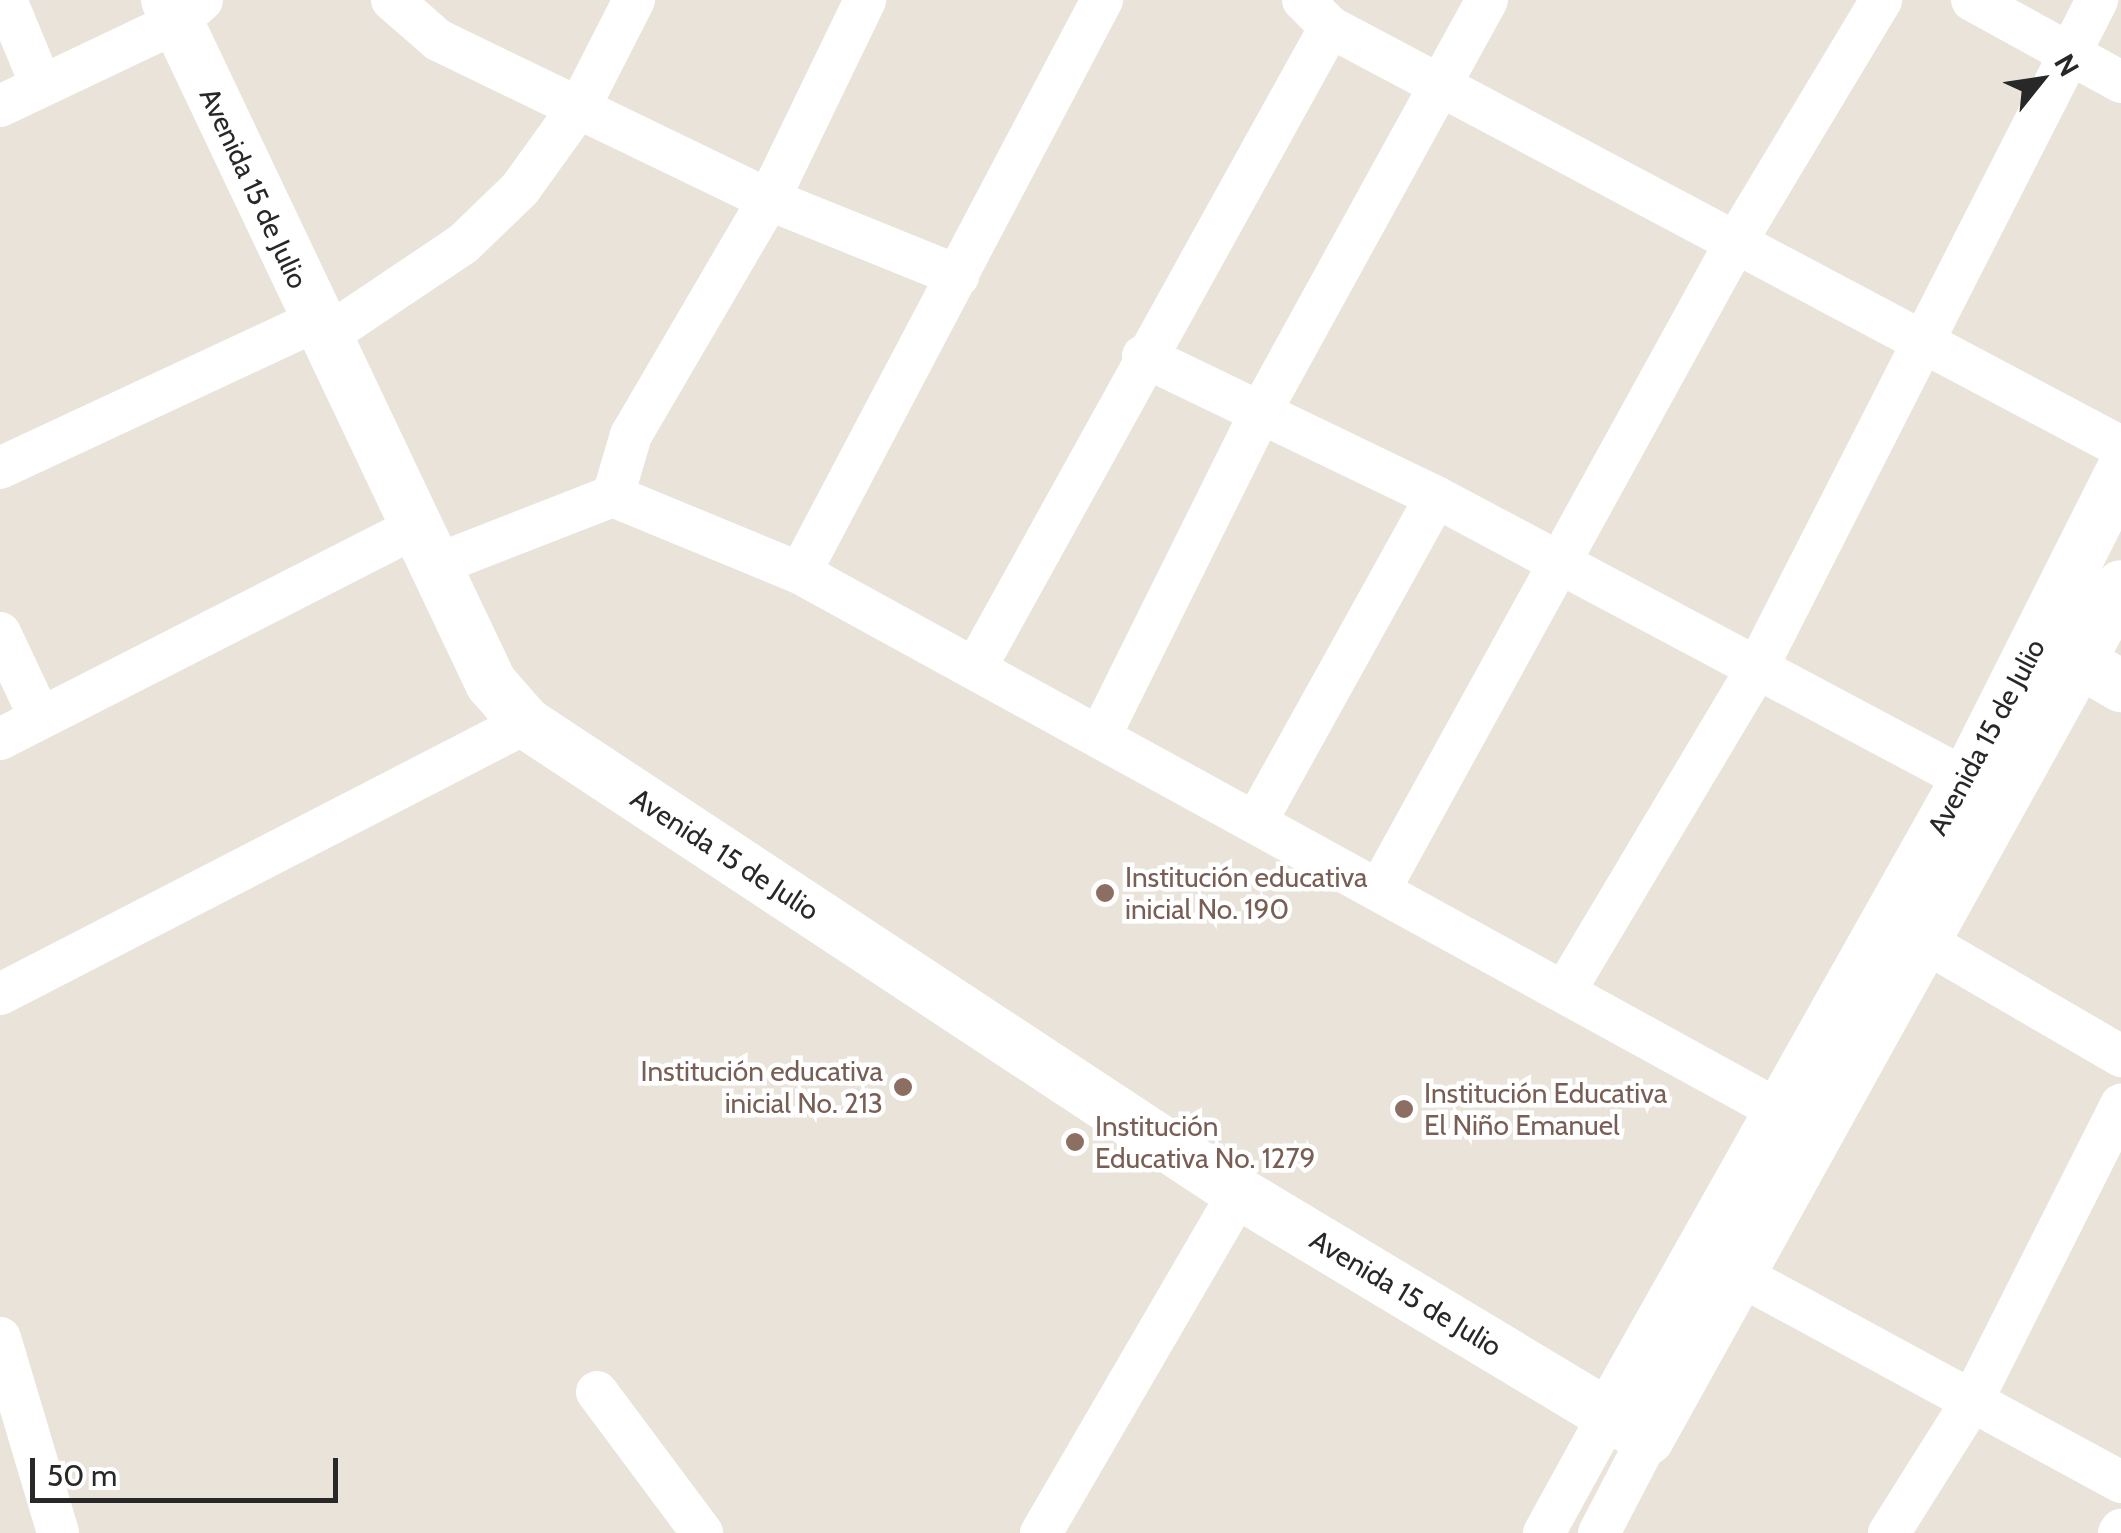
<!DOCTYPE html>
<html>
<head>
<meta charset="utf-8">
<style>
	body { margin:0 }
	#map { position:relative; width:2121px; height:1533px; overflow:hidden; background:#e9e3da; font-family:Cabin,sans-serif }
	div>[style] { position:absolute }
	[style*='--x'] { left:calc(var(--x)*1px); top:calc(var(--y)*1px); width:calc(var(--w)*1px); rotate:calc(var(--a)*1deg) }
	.minor>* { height:42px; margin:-21px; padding:0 21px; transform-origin:21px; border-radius:21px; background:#fff }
	.tertiary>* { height:52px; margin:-26px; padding:0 26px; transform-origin:26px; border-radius:26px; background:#fff }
	.dots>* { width:28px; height:28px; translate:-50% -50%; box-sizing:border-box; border:5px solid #fff; border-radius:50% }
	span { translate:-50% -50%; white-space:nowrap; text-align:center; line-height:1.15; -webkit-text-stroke:9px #fff; paint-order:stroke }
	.street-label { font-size:28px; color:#282828 }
	.education-label { font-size:28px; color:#785e54 }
	.left { translate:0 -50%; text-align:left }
	.right { translate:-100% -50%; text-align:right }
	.north { position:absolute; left:1991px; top:30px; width:100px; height:100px; -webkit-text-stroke:8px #fff; paint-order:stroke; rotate:60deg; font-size:28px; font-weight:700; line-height:40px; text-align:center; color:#282828 }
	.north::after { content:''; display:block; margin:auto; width:35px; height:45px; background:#282828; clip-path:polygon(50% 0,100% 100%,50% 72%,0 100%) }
	.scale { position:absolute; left:30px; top:1458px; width:308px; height:45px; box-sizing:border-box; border:5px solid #282828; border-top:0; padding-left:12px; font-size:30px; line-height:35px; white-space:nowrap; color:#282828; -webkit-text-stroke:8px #fff; paint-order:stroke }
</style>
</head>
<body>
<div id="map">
	<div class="minor">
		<i style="--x:6;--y:0;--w:92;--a:67.6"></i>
		<i style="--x:392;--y:0;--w:61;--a:41"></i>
		<i style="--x:438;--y:40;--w:356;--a:25.8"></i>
		<i style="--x:758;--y:195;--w:216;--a:22"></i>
		<i style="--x:1303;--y:0;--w:38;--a:45"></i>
		<i style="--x:1330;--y:27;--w:896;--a:27.97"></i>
		<i style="--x:1972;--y:0;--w:170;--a:28.8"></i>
		<i style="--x:0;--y:106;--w:196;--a:-25.4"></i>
		<i style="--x:177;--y:22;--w:33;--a:-41"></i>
		<i style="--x:323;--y:338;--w:169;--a:-33.9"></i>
		<i style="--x:463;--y:244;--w:79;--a:-44"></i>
		<i style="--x:520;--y:189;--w:105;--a:-54.3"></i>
		<i style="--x:581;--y:104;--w:117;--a:-63"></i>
		<i style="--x:1143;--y:356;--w:325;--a:25.7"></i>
		<i style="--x:1436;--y:497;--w:630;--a:28.03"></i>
		<i style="--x:0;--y:468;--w:348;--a:-25"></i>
		<i style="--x:613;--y:496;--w:64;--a:-73.6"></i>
		<i style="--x:631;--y:435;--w:273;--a:-59.7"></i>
		<i style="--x:769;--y:199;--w:221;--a:-64.2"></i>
		<i style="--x:433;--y:566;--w:193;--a:-21.3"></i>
		<i style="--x:613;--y:496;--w:202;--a:22.4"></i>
		<i style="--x:800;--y:573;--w:1149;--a:28.77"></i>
		<i style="--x:800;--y:573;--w:648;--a:-62.21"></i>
		<i style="--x:0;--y:633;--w:94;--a:64.8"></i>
		<i style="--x:976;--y:667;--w:731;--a:-61.05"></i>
		<i style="--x:1101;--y:734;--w:360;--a:-63.6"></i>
		<i style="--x:1261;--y:411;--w:469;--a:-61.2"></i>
		<i style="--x:0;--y:739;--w:465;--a:-27"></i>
		<i style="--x:1258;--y:818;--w:367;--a:-61"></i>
		<i style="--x:1382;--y:885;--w:736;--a:-61.17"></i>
		<i style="--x:1737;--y:240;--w:280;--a:-59"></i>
		<i style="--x:1920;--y:939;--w:233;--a:30.2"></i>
		<i style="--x:1566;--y:989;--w:374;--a:-59.2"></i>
		<i style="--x:1757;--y:668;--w:750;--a:-63.02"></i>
		<i style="--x:0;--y:994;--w:592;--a:-27.26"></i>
		<i style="--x:1738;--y:1274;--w:436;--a:28.5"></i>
		<i style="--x:0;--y:1338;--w:203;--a:73.4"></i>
		<i style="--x:597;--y:1392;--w:176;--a:53.3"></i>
		<i style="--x:1041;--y:1533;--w:393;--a:-59.8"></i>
		<i style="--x:1544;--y:1533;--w:135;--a:-61.2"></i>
		<i style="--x:1599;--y:1533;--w:106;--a:-62.5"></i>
		<i style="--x:1889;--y:1533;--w:154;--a:-57.8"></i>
		<i style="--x:1971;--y:1403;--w:334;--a:-63.3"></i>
		<i style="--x:2119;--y:1533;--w:4;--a:-56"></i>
	</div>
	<div class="tertiary">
		<i style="--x:167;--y:0;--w:756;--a:64.62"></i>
		<i style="--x:491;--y:683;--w:53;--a:48.8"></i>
		<i style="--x:526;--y:723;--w:854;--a:33.39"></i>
		<i style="--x:1239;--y:1193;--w:477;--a:31"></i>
		<i style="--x:1648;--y:1439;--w:975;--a:-60.99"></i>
		<i style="--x:2080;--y:662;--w:48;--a:30.3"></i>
		<i style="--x:1609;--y:1415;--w:730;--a:-60.63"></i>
		<i style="--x:1967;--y:779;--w:343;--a:-63.3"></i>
	</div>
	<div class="dots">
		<i style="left:1105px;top:893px;background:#8d6e63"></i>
		<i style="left:903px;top:1087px;background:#8d6e63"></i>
		<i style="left:1404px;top:1109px;background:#8d6e63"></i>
		<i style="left:1075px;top:1142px;background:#8d6e63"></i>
	</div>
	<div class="street-label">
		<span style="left:254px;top:188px;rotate:65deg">Avenida 15 de Julio</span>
		<span style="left:1986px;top:737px;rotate:-62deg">Avenida 15 de Julio</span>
		<span style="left:725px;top:854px;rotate:33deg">Avenida 15 de Julio</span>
		<span style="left:1406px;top:1293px;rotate:31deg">Avenida 15 de Julio</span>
	</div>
	<div class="education-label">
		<span class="left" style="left:1125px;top:893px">Institución educativa<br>inicial No. 190</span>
		<span class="right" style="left:883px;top:1087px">Institución educativa<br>inicial No. 213</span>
		<span class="left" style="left:1424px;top:1109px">Institución Educativa<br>El Niño Emanuel</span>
		<span class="left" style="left:1095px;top:1142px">Institución<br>Educativa No. 1279</span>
	</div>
	<div class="north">N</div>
	<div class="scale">50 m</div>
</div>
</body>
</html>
